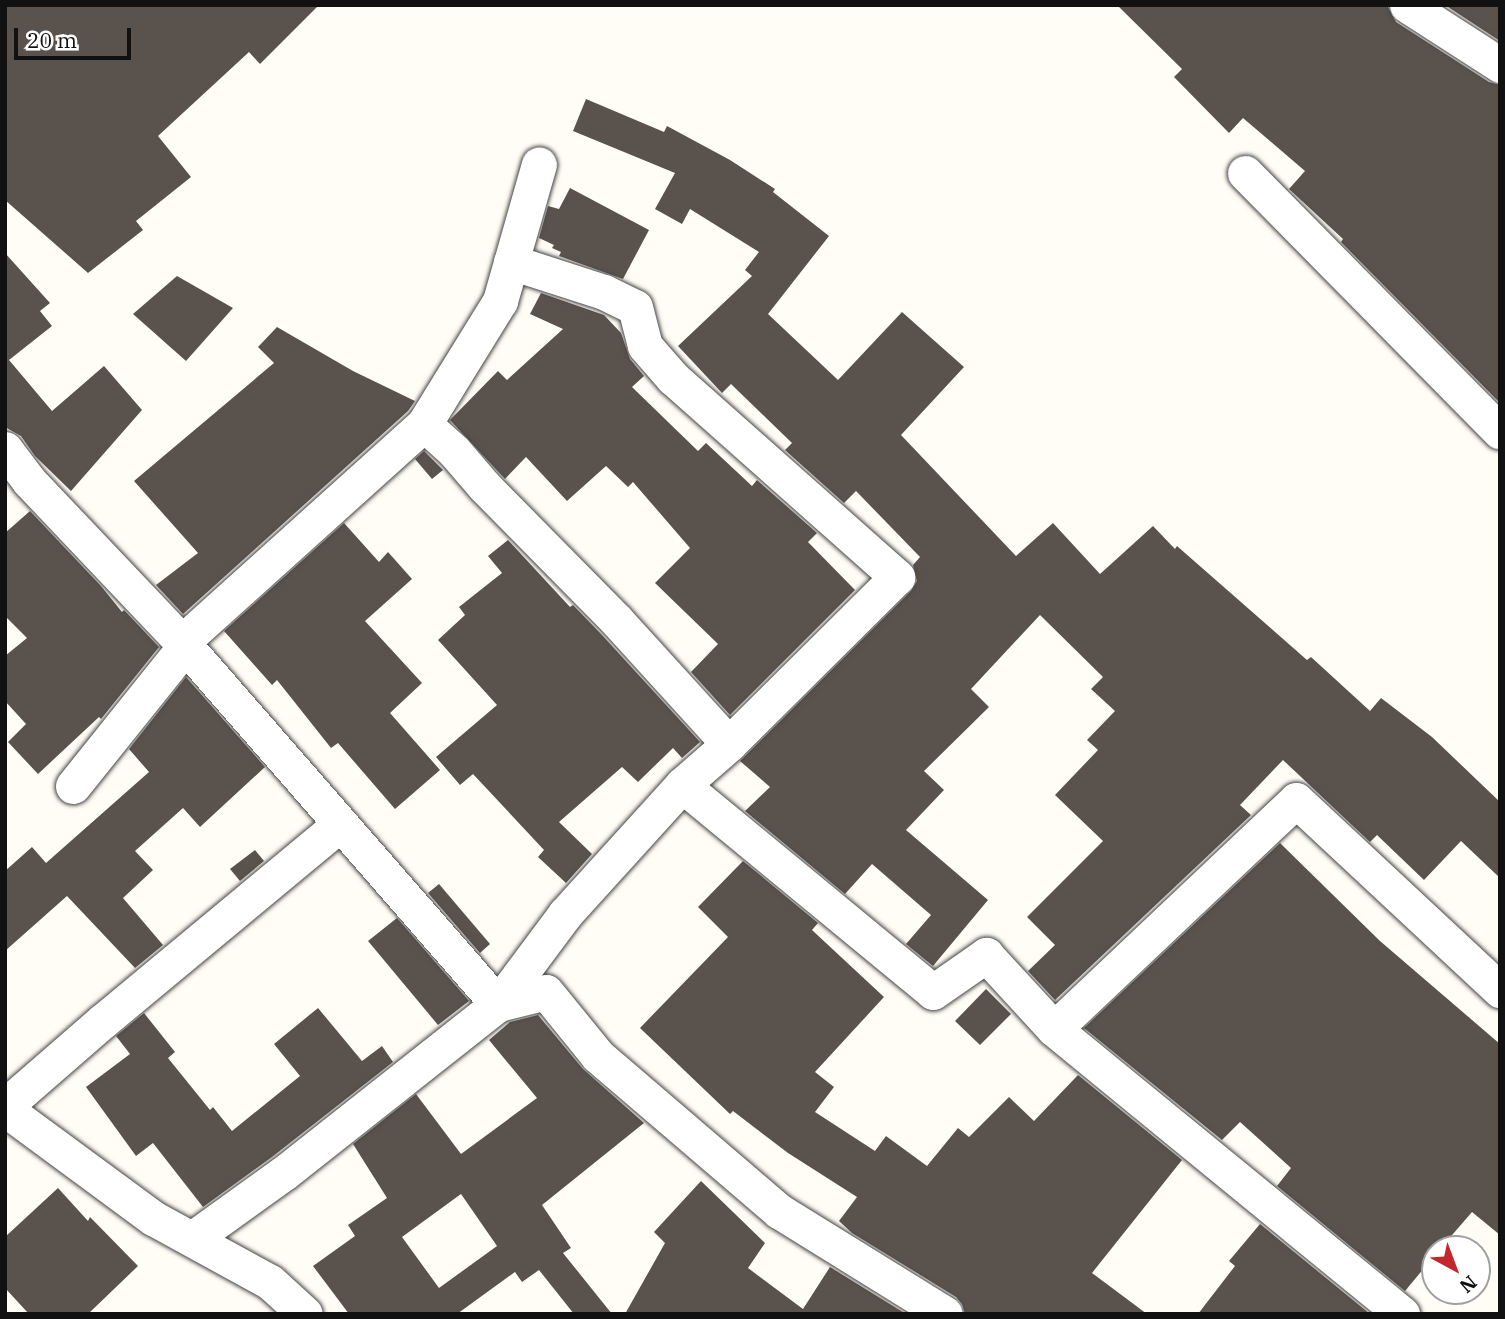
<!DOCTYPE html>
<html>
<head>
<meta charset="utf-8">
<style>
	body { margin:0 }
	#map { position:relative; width:1505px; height:1319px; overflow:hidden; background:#fffdf5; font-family:"IBM Plex Serif",serif }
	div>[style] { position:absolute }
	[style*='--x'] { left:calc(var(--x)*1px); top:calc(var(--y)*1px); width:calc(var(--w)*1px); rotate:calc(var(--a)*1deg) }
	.building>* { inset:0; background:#5a524d }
	.roads { filter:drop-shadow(0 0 2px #444) drop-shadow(0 0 2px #444) }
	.minor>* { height:35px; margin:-17.5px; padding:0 17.5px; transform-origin:17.5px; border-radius:17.5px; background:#fff }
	span { translate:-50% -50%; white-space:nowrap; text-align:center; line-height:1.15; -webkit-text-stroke:7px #fff; paint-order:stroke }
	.frame { position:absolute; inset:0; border:7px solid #111; pointer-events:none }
	.north { position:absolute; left:1421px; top:1235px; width:70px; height:70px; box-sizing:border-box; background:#fff; border:2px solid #a0a0a0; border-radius:50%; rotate:139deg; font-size:19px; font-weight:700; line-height:28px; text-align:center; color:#111 }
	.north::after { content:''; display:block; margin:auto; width:24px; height:32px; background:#c4262e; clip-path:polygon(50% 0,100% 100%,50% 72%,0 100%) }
	.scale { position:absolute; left:14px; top:28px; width:117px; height:32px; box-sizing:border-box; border:4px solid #111; border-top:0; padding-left:9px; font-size:21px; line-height:24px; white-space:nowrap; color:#111; -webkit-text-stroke:5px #fff; paint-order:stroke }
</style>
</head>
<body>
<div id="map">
	<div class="building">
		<i style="clip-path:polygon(5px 5px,319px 5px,260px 64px,249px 52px,158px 136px,191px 177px,136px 221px,143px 230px,88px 273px,5px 200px)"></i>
		<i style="clip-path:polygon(1117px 5px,1387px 5px,1396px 22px,1489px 82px,1500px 85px,1500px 403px,1341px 242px,1343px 239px,1289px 189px,1305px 171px,1243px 118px,1229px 133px,1174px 77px,1182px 69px)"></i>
		<i style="clip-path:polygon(1445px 5px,1500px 5px,1500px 41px)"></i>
		<i style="clip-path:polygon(586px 99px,664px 132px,667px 126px,730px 160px,775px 189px,773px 192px,829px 236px,768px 314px,838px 380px,902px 312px,964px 367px,901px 435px,1016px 556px,1053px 523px,1100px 574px,1153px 526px,1175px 549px,1177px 546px,1307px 660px,1311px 657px,1370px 711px,1381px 698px,1432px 737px,1500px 802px,1500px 878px,1461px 841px,1424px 880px,1377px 835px,1370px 842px,1283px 760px,1240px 805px,1251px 815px,1055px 1000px,1028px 971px,1055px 945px,1027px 917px,1103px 841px,1055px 795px,1098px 750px,1087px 740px,1115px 711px,1091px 689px,1103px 677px,1040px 615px,971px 689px,989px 707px,924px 771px,944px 790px,906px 830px,988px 900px,933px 966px,906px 944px,931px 915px,872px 864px,845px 894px,745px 811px,770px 787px,740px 761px,911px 591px,917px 581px,913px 565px,920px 557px,856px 491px,844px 503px,785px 450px,792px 443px,731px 384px,722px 393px,678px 346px,752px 276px,745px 270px,759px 252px,690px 209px,682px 224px,655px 209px,675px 173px,573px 131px)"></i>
		<i style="clip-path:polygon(570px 188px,649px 230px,623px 279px,559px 256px,561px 252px,552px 248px,554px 245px,539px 238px,548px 206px,559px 209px)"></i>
		<i style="clip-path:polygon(5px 253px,50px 303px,40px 311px,52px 326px,9px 360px,52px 411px,104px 366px,142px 410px,71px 491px,35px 456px,21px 436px,5px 427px)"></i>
		<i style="clip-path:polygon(177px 276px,233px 308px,186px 361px,133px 314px)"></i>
		<i style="clip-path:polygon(541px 293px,604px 315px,621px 333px,630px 359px,644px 376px,632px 387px,698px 451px,706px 443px,752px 486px,757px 480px,817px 533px,808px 542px,855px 590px,730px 715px,691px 672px,718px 644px,655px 583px,690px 548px,633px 482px,628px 487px,606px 466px,567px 501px,526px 457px,505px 479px,450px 420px,498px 371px,507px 380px,563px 329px,530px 314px)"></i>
		<i style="clip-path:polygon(277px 327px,353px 371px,415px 401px,408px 411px,183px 614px,156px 585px,198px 553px,134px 481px,274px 363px,258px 347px)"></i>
		<i style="clip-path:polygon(424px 451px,443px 470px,432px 479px,415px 459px)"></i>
		<i style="clip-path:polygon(30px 511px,101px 586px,122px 612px,124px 610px,159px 647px,101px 719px,99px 717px,38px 774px,8px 742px,26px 724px,5px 701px,5px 656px,27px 638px,5px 616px,5px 533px)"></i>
		<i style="clip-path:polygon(344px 523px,379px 562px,388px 552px,412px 579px,365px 621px,422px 683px,390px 713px,440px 770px,395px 809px,338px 743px,331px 748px,277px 680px,272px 685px,224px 631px)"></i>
		<i style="clip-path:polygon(508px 540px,570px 607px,573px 605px,602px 635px,700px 742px,682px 758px,673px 748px,638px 782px,622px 767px,559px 822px,592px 854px,566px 883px,538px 857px,544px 850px,473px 774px,460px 785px,436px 757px,497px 705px,438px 640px,465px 615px,459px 607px,502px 573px,488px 556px)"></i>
		<i style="clip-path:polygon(186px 677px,265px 767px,200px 827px,183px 808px,135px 851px,153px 870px,123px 898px,163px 945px,135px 968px,67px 896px,5px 951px,5px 871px,32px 847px,46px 863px,149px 772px,129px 749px)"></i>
		<i style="clip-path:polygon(1280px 843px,1380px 941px,1500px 1044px,1500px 1235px,1472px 1212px,1440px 1249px,1435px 1249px,1435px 1255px,1405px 1291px,1277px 1186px,1291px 1168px,1240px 1122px,1222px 1140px,1084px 1028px)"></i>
		<i style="clip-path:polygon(255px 850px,264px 861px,240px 881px,230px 869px)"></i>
		<i style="clip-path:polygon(743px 861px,818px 923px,812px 930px,884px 997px,815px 1072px,834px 1087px,815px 1112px,875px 1151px,886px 1136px,927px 1166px,958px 1128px,969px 1137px,1009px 1097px,1034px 1121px,1078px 1075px,1182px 1160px,1092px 1273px,1147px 1314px,965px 1314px,962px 1304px,956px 1297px,852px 1233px,839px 1221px,857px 1197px,788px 1153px,733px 1111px,730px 1114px,640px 1028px,728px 937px,698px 907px)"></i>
		<i style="clip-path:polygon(439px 884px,490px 944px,480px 953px,428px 893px)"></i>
		<i style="clip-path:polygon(397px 918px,469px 1001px,438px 1025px,368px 941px)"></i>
		<i style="clip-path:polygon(986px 989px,1011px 1014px,980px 1045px,955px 1021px)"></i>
		<i style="clip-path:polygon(318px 1008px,362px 1061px,382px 1046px,393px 1062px,272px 1157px,203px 1207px,153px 1143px,136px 1156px,86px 1087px,130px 1054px,116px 1036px,144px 1013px,175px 1052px,168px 1058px,210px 1110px,213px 1107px,232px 1131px,300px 1076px,274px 1044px)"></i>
		<i style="clip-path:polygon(evenodd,538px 1015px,583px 1069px,644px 1123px,542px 1205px,571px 1248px,563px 1253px,612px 1314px,574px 1314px,539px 1270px,522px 1282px,515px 1272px,457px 1314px,349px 1314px,313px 1266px,355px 1236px,348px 1225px,387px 1198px,353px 1144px,416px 1094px,461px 1154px,537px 1098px,489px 1040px,510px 1022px,538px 1015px,461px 1194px,497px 1246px,439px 1288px,402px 1237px,461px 1194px)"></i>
		<i style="clip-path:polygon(701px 1181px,765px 1243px,748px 1268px,803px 1309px,830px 1267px,906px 1314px,625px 1314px,665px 1243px,654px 1232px)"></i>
		<i style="clip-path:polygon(58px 1188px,88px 1221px,90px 1217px,138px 1266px,88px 1314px,29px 1314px,5px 1288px,5px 1237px)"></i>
		<i style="clip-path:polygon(1260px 1224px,1370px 1314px,1198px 1314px,1235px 1266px,1229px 1261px)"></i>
	</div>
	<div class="roads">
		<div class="minor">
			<i style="--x:1407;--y:5;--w:111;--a:32.8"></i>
			<i style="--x:1245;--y:173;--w:363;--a:45.4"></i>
			<i style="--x:511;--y:262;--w:98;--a:17.9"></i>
			<i style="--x:604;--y:292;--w:34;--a:26"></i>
			<i style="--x:635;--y:307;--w:40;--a:75.6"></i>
			<i style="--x:645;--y:346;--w:43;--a:48.8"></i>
			<i style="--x:673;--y:378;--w:300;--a:41.6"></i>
			<i style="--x:897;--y:577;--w:237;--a:135.2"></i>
			<i style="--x:729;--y:744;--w:62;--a:138.9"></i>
			<i style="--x:682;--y:785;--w:325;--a:39.5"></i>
			<i style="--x:933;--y:992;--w:65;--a:-34.9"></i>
			<i style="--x:986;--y:955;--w:100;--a:47.4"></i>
			<i style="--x:1054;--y:1029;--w:450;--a:39.3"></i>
			<i style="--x:424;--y:424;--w:145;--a:-58.3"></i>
			<i style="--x:500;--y:301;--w:142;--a:-74.1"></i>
			<i style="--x:5;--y:449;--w:40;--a:53"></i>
			<i style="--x:29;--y:481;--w:222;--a:46.5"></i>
			<i style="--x:182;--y:642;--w:481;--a:48.9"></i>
			<i style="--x:498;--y:1004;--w:112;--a:-53.3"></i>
			<i style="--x:565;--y:914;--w:174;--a:-47.8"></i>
			<i style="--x:73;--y:786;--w:174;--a:-51.3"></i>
			<i style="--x:182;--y:650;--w:8;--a:-90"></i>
			<i style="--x:182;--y:642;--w:326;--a:-42"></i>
			<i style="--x:424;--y:424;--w:40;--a:42"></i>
			<i style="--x:454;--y:451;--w:46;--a:49.4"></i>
			<i style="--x:484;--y:486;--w:190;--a:45.4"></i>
			<i style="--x:617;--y:621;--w:166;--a:47.7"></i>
			<i style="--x:1054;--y:1029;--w:333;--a:-43.4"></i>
			<i style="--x:1296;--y:800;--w:279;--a:43"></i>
			<i style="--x:5;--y:1106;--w:131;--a:-41"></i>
			<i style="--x:104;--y:1020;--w:305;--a:-39.7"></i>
			<i style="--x:5;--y:1109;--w:184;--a:36.4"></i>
			<i style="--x:153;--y:1218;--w:133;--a:28.7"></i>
			<i style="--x:270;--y:1282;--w:47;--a:42.4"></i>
			<i style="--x:192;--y:1239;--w:113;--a:-35.7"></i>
			<i style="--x:284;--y:1173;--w:273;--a:-38.3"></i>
			<i style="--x:498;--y:1004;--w:49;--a:-14"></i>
			<i style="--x:546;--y:992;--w:82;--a:50.9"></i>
			<i style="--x:598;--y:1056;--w:238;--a:40.6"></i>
			<i style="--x:779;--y:1211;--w:195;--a:31.8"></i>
		</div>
	</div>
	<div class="frame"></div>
	<div class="north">N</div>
	<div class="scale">20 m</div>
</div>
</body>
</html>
